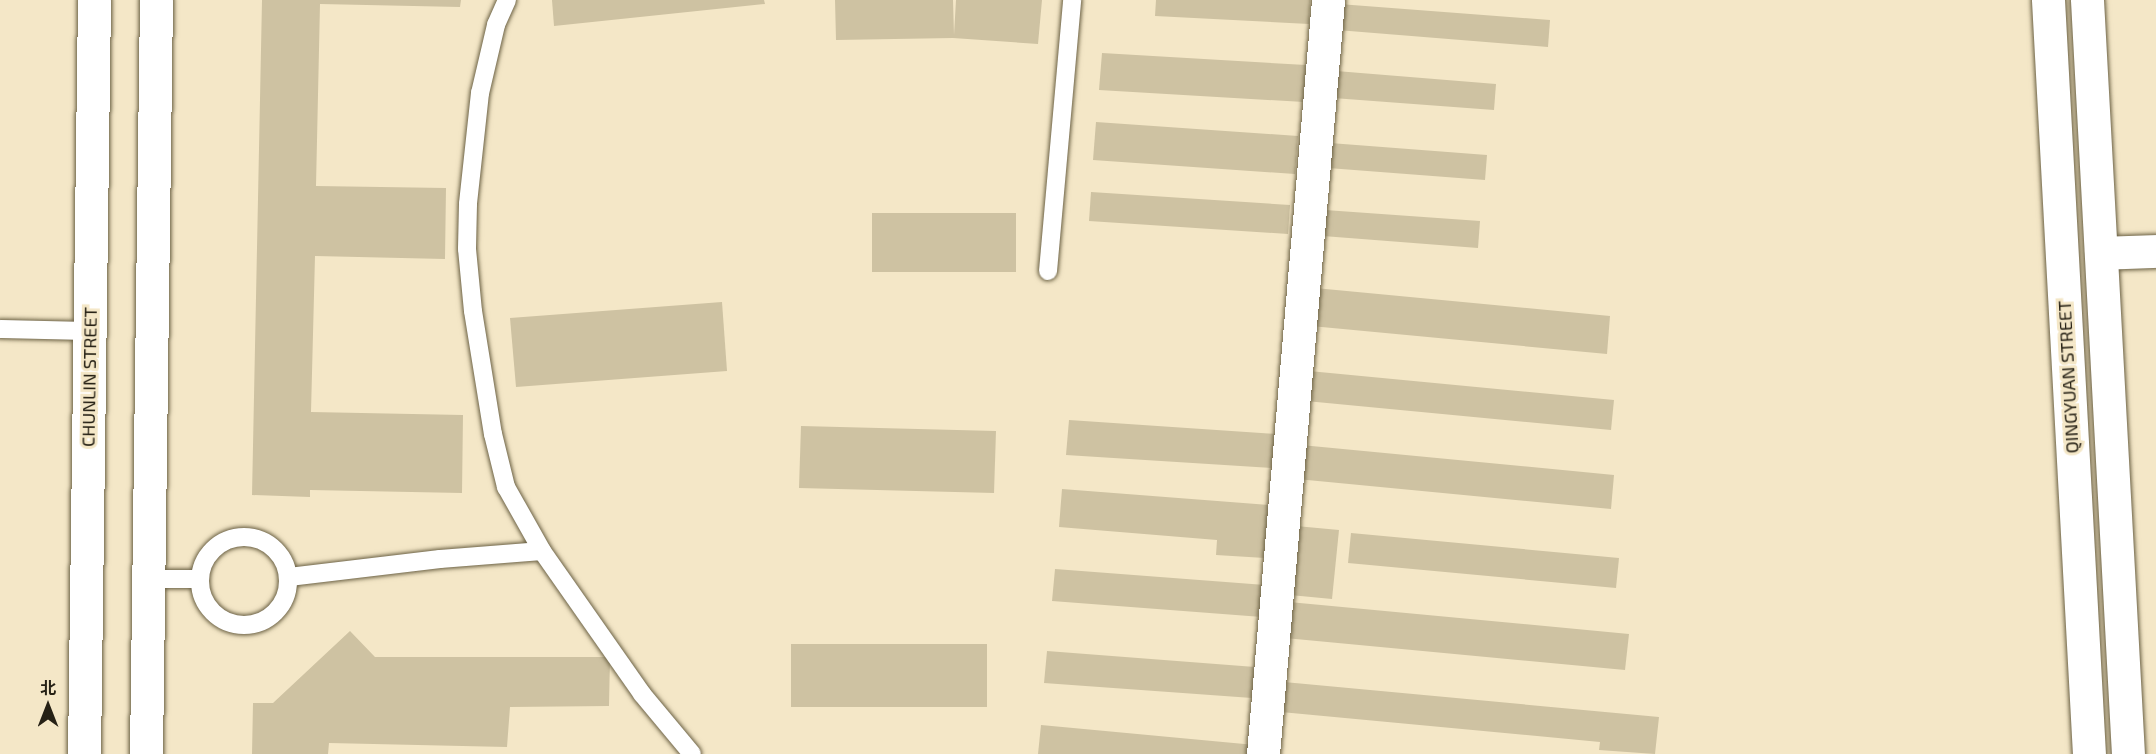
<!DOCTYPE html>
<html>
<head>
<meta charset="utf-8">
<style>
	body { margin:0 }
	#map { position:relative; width:2156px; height:754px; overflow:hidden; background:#f4e7c7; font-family:"Exo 2","Noto Sans SC",sans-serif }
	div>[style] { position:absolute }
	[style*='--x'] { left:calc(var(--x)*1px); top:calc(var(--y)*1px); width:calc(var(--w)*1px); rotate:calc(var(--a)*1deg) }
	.building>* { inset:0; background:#cec2a2 }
	.roads { filter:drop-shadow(0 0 2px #6c6245) drop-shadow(0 0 2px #6c6245) }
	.lane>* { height:18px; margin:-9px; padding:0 9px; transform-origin:9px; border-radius:9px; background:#fff }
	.lane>.ring { margin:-9px; padding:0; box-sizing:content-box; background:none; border:18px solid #fff; border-radius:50% }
	.street>* { height:33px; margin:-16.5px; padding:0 16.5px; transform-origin:16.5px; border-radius:16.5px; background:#fff }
	.secondary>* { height:33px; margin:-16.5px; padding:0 16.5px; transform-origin:16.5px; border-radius:16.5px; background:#fff }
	span { translate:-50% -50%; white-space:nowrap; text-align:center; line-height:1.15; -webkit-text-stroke:6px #f4e7c7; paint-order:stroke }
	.street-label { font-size:18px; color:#262115 }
	.north { position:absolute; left:18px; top:676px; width:60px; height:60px; -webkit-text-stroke:4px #f4e7c7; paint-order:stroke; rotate:0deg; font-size:16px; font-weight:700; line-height:24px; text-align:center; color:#262115 }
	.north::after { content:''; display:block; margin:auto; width:21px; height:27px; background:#262115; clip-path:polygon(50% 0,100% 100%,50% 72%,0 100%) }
</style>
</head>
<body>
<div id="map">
	<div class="building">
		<i style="clip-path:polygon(262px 0,461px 0,460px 7px,320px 4px,316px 186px,446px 188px,445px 259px,315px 256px,311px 412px,463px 415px,462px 493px,310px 490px,310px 497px,252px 495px)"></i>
		<i style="clip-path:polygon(552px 0,764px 0,765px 4px,554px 26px)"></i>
		<i style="clip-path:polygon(835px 0,953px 0,954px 35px,956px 0,1042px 0,1038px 44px,953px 38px,836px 40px)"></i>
		<i style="clip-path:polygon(1156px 0,1310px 0,1309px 24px,1155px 16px)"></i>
		<i style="clip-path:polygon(1339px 4px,1550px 20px,1548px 47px,1337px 30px)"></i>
		<i style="clip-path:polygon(1102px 53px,1306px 65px,1304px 102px,1099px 90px)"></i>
		<i style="clip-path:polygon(1336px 71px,1496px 84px,1494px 110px,1333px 98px)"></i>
		<i style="clip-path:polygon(1096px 122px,1298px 136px,1295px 174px,1093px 160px)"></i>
		<i style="clip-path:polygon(1330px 143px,1487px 155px,1485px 180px,1328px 168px)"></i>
		<i style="clip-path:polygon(1091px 192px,1290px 205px,1288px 234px,1089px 221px)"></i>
		<i style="clip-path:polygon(1325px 210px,1480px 221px,1478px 248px,1323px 236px)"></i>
		<i style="clip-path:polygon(872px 213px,1016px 213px,1016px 272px,872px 272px)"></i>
		<i style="clip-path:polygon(1315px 288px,1610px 316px,1607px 354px,1311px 326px)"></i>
		<i style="clip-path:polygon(722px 302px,727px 371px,516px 387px,510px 318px)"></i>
		<i style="clip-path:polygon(1309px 371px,1614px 400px,1611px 430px,1306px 401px)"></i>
		<i style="clip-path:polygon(1069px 420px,1277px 434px,1274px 468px,1066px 455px)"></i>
		<i style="clip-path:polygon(801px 426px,996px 431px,994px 493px,799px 488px)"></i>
		<i style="clip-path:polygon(1301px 445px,1614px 475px,1611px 509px,1297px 479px)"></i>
		<i style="clip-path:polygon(1062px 489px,1269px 505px,1265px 558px,1216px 555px,1217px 540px,1059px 527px)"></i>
		<i style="clip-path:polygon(1296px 526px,1339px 530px,1332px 599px,1290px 595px)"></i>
		<i style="clip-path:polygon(1351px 533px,1619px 558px,1616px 588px,1348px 563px)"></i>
		<i style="clip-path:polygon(1055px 569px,1265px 585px,1262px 617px,1052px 601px)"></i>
		<i style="clip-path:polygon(1289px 602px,1629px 634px,1625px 670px,1285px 638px)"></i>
		<i style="clip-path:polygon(350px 631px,375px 657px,610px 657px,609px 706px,510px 707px,507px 747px,329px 743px,328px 754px,252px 754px,253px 703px,273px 703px)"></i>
		<i style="clip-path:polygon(791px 644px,987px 644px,987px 707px,791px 707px)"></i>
		<i style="clip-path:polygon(1047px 651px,1255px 667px,1252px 698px,1044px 683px)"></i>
		<i style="clip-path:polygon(1284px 682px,1659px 717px,1655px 754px,1599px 750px,1600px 742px,1281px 712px)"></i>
		<i style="clip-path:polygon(1041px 725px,1255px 745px,1254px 754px,1038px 754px)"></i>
	</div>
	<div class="roads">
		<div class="lane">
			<i style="--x:507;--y:0;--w:27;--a:114"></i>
			<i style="--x:496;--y:25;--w:70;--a:103.2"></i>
			<i style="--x:480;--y:93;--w:112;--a:96.2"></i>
			<i style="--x:468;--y:204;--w:45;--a:91.3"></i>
			<i style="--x:467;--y:249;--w:62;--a:84.5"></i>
			<i style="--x:473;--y:311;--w:125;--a:80.8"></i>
			<i style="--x:493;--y:434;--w:55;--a:76.2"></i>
			<i style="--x:506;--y:487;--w:73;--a:60.6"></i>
			<i style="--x:542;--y:551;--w:174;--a:55"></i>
			<i style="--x:642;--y:694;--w:78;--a:50.2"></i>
			<i style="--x:1048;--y:271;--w:272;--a:-84.9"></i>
			<i style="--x:0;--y:329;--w:89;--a:1.3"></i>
			<i class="ring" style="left:200px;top:537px;width:70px;height:70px"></i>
			<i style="--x:289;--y:577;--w:152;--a:-6.8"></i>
			<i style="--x:440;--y:559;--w:102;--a:-4.5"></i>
			<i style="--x:148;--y:579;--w:52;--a:0"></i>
		</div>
		<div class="street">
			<i style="--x:2101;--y:253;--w:55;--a:-2.1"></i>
			<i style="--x:1263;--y:754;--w:757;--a:-85.07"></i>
		</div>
		<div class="secondary">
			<i style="--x:2048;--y:0;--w:755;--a:86.89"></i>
			<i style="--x:2087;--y:0;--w:755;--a:86.89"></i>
			<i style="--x:84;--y:754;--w:754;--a:-89.24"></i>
			<i style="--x:146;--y:754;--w:754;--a:-89.24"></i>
		</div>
	</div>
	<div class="street-label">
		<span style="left:89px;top:377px;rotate:-89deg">CHUNLIN STREET</span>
		<span style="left:2068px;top:377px;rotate:-93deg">QINGYUAN STREET</span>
	</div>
	<div class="north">北</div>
</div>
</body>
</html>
